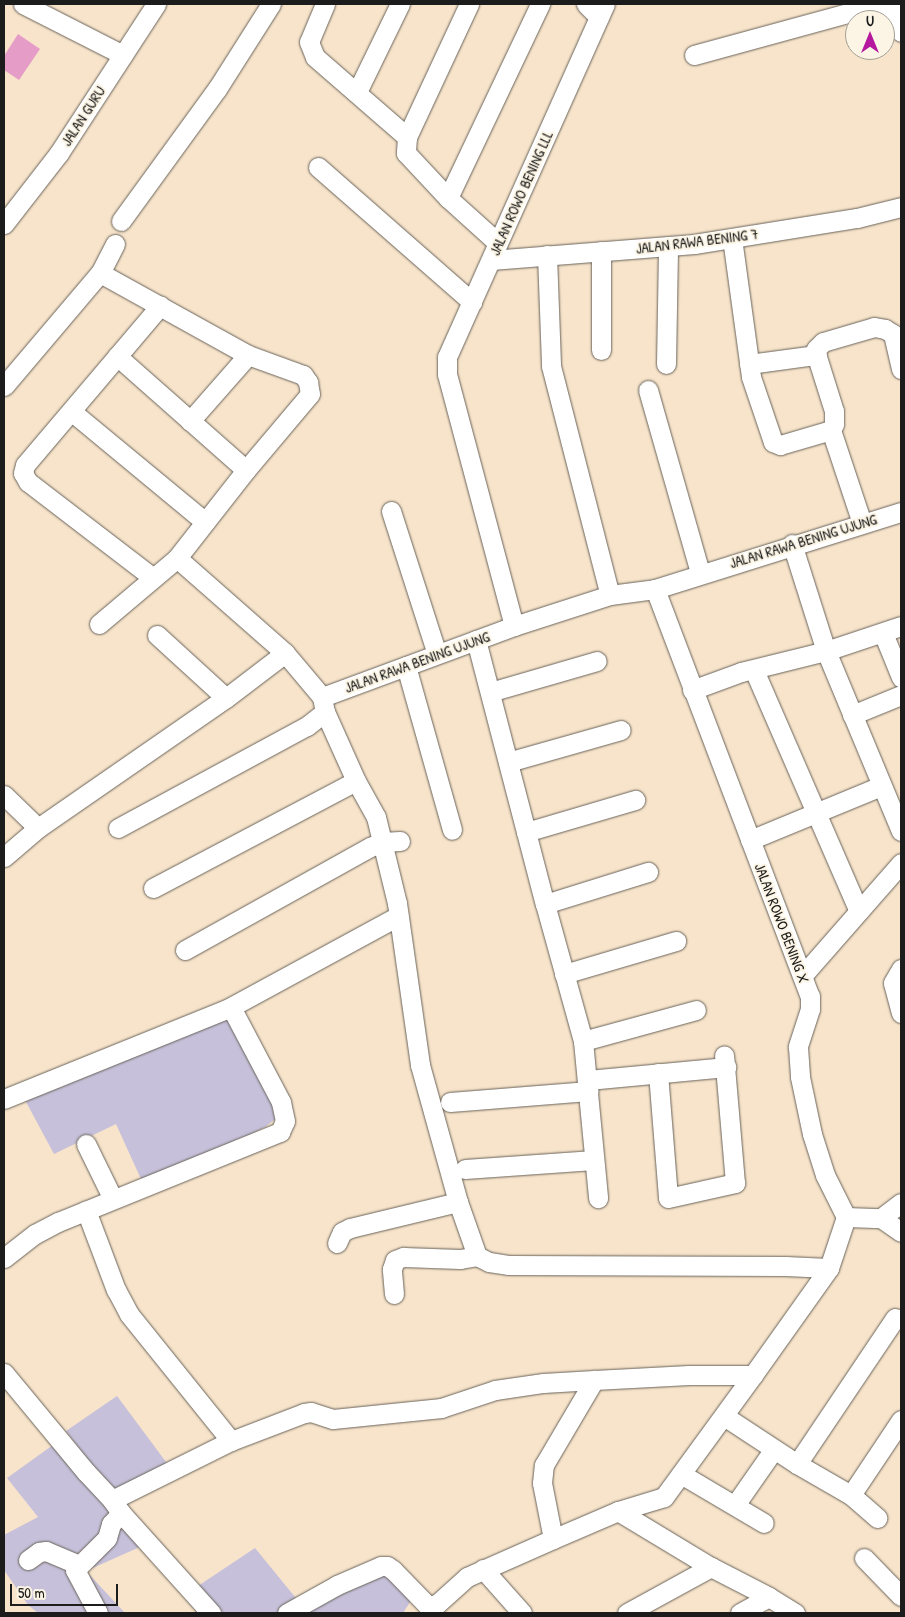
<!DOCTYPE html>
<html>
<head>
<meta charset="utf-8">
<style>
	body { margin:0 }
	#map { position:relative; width:905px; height:1617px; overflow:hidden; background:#f7e4cb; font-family:"Patrick Hand",sans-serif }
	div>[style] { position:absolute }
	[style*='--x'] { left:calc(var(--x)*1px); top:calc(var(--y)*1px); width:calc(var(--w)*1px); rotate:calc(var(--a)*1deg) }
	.industrial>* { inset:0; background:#c6c0da }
	.building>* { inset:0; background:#e59cc6 }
	.roads { filter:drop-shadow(0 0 1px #696259) drop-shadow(0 0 1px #696259) }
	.minor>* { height:19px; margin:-9.5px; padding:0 9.5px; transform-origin:9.5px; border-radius:9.5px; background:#fff }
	span { translate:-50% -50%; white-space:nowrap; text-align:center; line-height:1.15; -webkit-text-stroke:4px #fcf5e5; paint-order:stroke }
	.street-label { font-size:15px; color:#1c1c1c }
	.frame { position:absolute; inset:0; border:5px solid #1c1c1c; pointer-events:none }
	.north { position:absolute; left:845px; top:10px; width:50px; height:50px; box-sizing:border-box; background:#fcf5e5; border:1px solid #a29e95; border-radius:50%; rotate:0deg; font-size:14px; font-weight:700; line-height:20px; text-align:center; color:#1c1c1c }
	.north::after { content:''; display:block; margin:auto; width:18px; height:22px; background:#b5179e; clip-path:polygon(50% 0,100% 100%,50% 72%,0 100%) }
	.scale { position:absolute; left:10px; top:1584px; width:108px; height:22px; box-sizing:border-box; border:2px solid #1c1c1c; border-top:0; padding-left:6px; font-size:15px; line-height:18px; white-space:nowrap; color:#1c1c1c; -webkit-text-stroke:4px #fcf5e5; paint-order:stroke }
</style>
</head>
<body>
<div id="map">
	<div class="industrial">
		<i style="clip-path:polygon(230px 1016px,279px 1116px,265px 1127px,247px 1136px,141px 1179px,116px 1124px,54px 1154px,25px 1100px)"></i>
		<i style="clip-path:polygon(117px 1396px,169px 1466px,111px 1492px,66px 1431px)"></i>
		<i style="clip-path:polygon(53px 1445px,142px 1546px,86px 1571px,125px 1613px,38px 1613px,28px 1605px,4px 1570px,4px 1535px,38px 1517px,7px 1478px)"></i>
		<i style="clip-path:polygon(255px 1548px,304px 1608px,382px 1570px,412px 1599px,403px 1613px,222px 1613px,198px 1586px)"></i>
	</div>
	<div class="building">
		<i style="clip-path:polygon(18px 34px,40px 49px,19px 80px,4px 70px,4px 56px)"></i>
	</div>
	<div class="roads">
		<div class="minor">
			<i style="--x:23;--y:4;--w:112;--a:27"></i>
			<i style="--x:325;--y:4;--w:41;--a:112.8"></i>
			<i style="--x:309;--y:42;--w:16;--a:68"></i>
			<i style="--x:315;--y:57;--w:122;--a:41"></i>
			<i style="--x:407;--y:137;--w:16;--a:94"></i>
			<i style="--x:406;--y:153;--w:62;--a:47"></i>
			<i style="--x:448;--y:198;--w:67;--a:42"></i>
			<i style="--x:586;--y:4;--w:18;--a:45"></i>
			<i style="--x:889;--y:4;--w:30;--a:67"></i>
			<i style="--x:694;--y:55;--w:193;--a:-15.3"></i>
			<i style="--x:357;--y:92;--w:98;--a:-64"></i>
			<i style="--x:407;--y:137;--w:147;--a:-65"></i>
			<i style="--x:318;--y:167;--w:205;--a:41.2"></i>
			<i style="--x:448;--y:198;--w:215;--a:-64.6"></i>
			<i style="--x:121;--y:221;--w:163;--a:-54"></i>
			<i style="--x:217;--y:89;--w:101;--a:-57.6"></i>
			<i style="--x:4;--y:224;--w:90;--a:-52.2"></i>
			<i style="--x:59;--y:153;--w:178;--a:-56.9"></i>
			<i style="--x:732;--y:238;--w:140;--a:82.2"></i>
			<i style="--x:751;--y:377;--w:69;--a:71.3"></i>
			<i style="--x:773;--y:442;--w:8;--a:23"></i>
			<i style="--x:780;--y:445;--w:53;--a:-16.4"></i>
			<i style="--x:831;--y:430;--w:7;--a:-63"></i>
			<i style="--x:834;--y:424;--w:13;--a:-90"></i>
			<i style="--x:834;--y:411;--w:57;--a:-107.5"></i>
			<i style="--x:817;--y:357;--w:8;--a:-97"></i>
			<i style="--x:816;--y:349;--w:10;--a:-45"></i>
			<i style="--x:823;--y:342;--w:53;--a:-16.4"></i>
			<i style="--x:874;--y:327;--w:11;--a:10"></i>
			<i style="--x:885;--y:329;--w:9;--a:32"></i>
			<i style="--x:893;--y:334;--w:36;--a:77"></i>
			<i style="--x:115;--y:244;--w:33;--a:117"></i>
			<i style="--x:100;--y:273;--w:169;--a:29"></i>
			<i style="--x:248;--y:355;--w:59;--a:20"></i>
			<i style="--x:303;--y:375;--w:9;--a:54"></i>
			<i style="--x:308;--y:382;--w:12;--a:81"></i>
			<i style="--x:310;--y:394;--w:99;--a:130.1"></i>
			<i style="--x:246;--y:470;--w:112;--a:128.1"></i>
			<i style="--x:177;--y:558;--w:144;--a:41.3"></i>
			<i style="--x:547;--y:255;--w:111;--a:87.9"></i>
			<i style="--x:551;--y:366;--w:236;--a:75.6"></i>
			<i style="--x:491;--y:260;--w:204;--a:-4.5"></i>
			<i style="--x:694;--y:244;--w:165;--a:-9.1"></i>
			<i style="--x:857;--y:218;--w:45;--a:-14"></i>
			<i style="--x:601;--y:350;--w:99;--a:-90"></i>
			<i style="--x:117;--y:356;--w:172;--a:41.5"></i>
			<i style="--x:666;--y:364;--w:118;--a:-89"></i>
			<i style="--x:749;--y:364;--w:68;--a:-7.7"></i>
			<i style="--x:4;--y:386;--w:148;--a:-49.7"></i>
			<i style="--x:648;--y:390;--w:190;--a:74.1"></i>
			<i style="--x:71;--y:411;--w:174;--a:39.6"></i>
			<i style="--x:190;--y:421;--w:88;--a:-48.7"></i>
			<i style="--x:831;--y:430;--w:98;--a:71.6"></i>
			<i style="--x:391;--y:511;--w:150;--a:72.2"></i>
			<i style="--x:792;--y:544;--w:112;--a:72.4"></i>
			<i style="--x:826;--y:651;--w:195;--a:67.4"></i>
			<i style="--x:152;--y:577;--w:156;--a:-142.5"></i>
			<i style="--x:28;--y:482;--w:10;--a:-119"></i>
			<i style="--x:23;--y:473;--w:8;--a:-76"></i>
			<i style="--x:25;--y:465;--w:209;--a:-49.7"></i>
			<i style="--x:655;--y:589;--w:436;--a:69.2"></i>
			<i style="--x:810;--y:996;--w:13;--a:90"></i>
			<i style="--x:810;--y:1009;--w:40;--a:108"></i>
			<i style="--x:798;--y:1047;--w:30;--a:86"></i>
			<i style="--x:800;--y:1077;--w:58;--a:78.1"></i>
			<i style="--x:812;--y:1134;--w:43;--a:72.4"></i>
			<i style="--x:825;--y:1175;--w:47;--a:63.4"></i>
			<i style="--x:99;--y:624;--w:102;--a:-40.2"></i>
			<i style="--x:514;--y:626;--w:261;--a:-104.9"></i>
			<i style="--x:447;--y:374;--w:17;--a:-90"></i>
			<i style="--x:447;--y:357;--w:387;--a:-65.9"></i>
			<i style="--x:883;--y:633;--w:48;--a:67.8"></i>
			<i style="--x:157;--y:635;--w:93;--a:42.4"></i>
			<i style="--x:476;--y:640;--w:273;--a:75.4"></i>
			<i style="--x:545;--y:904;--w:142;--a:74.5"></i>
			<i style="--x:583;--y:1041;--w:158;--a:84.5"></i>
			<i style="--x:406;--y:666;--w:170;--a:74.3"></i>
			<i style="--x:754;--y:670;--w:263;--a:66.5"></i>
			<i style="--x:692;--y:690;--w:52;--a:-20.2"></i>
			<i style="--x:741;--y:672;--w:88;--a:-13.9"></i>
			<i style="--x:826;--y:651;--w:79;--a:-18.4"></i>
			<i style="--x:490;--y:692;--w:111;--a:-16.2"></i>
			<i style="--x:322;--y:697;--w:15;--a:79"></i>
			<i style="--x:325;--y:712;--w:76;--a:65.8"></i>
			<i style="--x:356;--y:781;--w:41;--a:60.9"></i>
			<i style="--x:376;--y:817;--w:89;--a:76.3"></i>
			<i style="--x:397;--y:903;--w:164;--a:81.9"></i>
			<i style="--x:420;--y:1065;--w:142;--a:74.5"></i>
			<i style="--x:458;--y:1202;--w:57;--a:70.6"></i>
			<i style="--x:477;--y:1256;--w:13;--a:27"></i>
			<i style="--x:489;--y:1262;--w:19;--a:9"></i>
			<i style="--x:508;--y:1265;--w:277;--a:0.2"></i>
			<i style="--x:785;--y:1266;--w:44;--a:2.6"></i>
			<i style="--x:852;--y:715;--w:53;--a:-22.2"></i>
			<i style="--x:508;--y:762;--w:117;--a:-15.8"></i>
			<i style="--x:4;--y:795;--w:47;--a:44.1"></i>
			<i style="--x:118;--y:828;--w:215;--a:-28.4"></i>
			<i style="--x:307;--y:726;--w:23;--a:-38"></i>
			<i style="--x:526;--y:832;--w:114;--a:-16.4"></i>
			<i style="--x:750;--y:840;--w:142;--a:-22.4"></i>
			<i style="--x:4;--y:857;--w:45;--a:-40.5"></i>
			<i style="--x:38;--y:828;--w:229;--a:-34.7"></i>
			<i style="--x:226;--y:698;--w:74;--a:-37.3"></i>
			<i style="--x:285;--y:653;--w:57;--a:49.9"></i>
			<i style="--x:322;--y:697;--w:205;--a:-20.3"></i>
			<i style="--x:514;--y:626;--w:101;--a:-17.9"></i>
			<i style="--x:610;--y:595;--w:45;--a:-7.6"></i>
			<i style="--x:655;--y:589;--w:258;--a:-17.4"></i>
			<i style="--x:153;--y:888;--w:229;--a:-27.8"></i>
			<i style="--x:545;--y:904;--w:108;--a:-17.3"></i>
			<i style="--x:185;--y:950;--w:212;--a:-29.1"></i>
			<i style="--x:370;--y:847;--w:13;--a:-23"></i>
			<i style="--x:382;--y:842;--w:18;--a:-3"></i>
			<i style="--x:901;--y:969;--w:16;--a:120"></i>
			<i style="--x:893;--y:983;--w:31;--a:75"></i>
			<i style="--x:564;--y:974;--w:117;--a:-16.4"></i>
			<i style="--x:803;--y:975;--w:149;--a:-48.8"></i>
			<i style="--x:583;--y:1041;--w:117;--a:-15.3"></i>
			<i style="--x:658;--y:1073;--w:125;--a:85.4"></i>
			<i style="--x:668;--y:1198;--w:69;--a:-12.6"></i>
			<i style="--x:735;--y:1183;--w:128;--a:-94.9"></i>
			<i style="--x:588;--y:1080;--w:139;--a:-5.4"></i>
			<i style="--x:4;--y:1099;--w:240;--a:-22"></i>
			<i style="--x:227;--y:1009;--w:195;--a:-28.5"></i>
			<i style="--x:450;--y:1102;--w:139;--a:-4.5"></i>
			<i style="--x:86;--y:1144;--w:61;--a:63.9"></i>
			<i style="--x:465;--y:1169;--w:129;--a:-4"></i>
			<i style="--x:846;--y:1217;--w:35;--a:2"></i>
			<i style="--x:881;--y:1218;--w:24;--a:35"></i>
			<i style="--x:881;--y:1218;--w:25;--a:-37"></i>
			<i style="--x:337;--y:1243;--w:12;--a:-66"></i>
			<i style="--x:342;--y:1232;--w:9;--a:-27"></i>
			<i style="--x:350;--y:1228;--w:111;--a:-13.5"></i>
			<i style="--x:4;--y:1258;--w:39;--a:-38"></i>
			<i style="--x:35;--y:1234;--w:26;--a:-28"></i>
			<i style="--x:58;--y:1222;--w:240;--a:-22.1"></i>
			<i style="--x:280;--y:1132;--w:12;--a:-66"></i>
			<i style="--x:285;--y:1121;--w:19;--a:-102"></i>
			<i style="--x:281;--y:1102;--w:107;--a:-117.8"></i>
			<i style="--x:394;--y:1294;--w:25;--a:-95"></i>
			<i style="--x:392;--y:1269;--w:9;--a:-72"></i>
			<i style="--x:395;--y:1260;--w:9;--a:-21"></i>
			<i style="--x:403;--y:1257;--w:57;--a:2"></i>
			<i style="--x:460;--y:1259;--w:17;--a:-10"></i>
			<i style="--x:4;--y:1373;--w:129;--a:50.4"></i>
			<i style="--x:86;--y:1472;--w:38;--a:47"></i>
			<i style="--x:112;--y:1500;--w:133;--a:-26.4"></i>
			<i style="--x:231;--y:1441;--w:163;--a:-128.8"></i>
			<i style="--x:129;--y:1314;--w:27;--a:-118"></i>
			<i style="--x:116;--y:1290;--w:85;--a:-110.6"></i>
			<i style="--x:724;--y:1416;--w:87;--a:33.3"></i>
			<i style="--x:797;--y:1464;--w:62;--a:29.9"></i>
			<i style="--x:851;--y:1495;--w:35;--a:41"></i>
			<i style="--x:231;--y:1441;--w:78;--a:-21"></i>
			<i style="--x:304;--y:1413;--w:7;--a:-8"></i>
			<i style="--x:311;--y:1412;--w:23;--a:18"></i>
			<i style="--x:333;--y:1419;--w:109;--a:-5.8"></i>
			<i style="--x:441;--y:1408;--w:57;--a:-18.4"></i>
			<i style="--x:495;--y:1390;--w:49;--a:-8.3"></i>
			<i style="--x:543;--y:1383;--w:51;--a:-3.4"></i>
			<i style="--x:797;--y:1464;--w:176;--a:-56.1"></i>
			<i style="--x:681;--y:1474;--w:96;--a:30.6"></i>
			<i style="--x:851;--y:1495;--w:90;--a:-56.3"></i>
			<i style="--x:112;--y:1500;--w:16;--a:55"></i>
			<i style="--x:121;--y:1513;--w:135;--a:48"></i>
			<i style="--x:735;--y:1505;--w:68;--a:-55.1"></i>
			<i style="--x:618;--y:1511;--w:109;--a:31.1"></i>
			<i style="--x:711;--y:1567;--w:65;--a:27.3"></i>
			<i style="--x:769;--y:1597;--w:31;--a:32"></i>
			<i style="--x:553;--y:1539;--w:71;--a:-23.3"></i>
			<i style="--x:618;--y:1511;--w:48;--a:-16.9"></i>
			<i style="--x:664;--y:1497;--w:151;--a:-53.9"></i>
			<i style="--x:864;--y:1558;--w:53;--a:45.8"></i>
			<i style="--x:28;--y:1560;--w:14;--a:-36"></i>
			<i style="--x:39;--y:1552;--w:7;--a:-8"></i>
			<i style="--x:46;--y:1551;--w:36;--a:23"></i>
			<i style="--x:483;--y:1569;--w:59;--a:48.4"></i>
			<i style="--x:98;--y:1613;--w:49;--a:-118.1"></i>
			<i style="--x:75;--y:1570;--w:45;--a:-45"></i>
			<i style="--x:107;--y:1538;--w:15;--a:-74"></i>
			<i style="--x:111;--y:1524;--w:15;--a:-48"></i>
			<i style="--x:287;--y:1613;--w:57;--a:-29.2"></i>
			<i style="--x:337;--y:1585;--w:48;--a:-23.4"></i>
			<i style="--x:381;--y:1566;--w:6;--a:0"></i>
			<i style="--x:387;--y:1566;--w:7;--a:34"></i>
			<i style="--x:393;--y:1570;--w:50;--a:45.8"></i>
			<i style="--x:428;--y:1606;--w:9;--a:-13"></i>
			<i style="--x:437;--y:1604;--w:40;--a:-42"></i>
			<i style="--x:467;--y:1577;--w:94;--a:-23.8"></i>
			<i style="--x:553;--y:1539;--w:57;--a:-101.1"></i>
			<i style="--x:542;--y:1483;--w:18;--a:-84"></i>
			<i style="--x:544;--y:1465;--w:99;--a:-59.5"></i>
			<i style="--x:594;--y:1380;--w:95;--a:-3"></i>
			<i style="--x:689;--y:1375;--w:64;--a:0"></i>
			<i style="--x:753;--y:1375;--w:131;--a:-54.6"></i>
			<i style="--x:829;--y:1268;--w:54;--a:-71.6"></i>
			<i style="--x:627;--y:1613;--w:96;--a:-28.7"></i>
			<i style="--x:740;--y:1613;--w:33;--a:-29"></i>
		</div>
	</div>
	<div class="street-label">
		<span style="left:83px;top:116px;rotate:-57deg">JALAN GURU</span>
		<span style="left:521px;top:193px;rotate:-66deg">JALAN ROWO BENING LLL</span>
		<span style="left:697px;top:241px;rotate:-7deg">JALAN RAWA BENING 7</span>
		<span style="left:803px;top:541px;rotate:-17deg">JALAN RAWA BENING UJUNG</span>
		<span style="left:417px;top:662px;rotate:-20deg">JALAN RAWA BENING UJUNG</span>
		<span style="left:782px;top:923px;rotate:69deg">JALAN ROWO BENING X</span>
	</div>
	<div class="frame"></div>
	<div class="north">U</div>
	<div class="scale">50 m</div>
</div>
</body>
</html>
